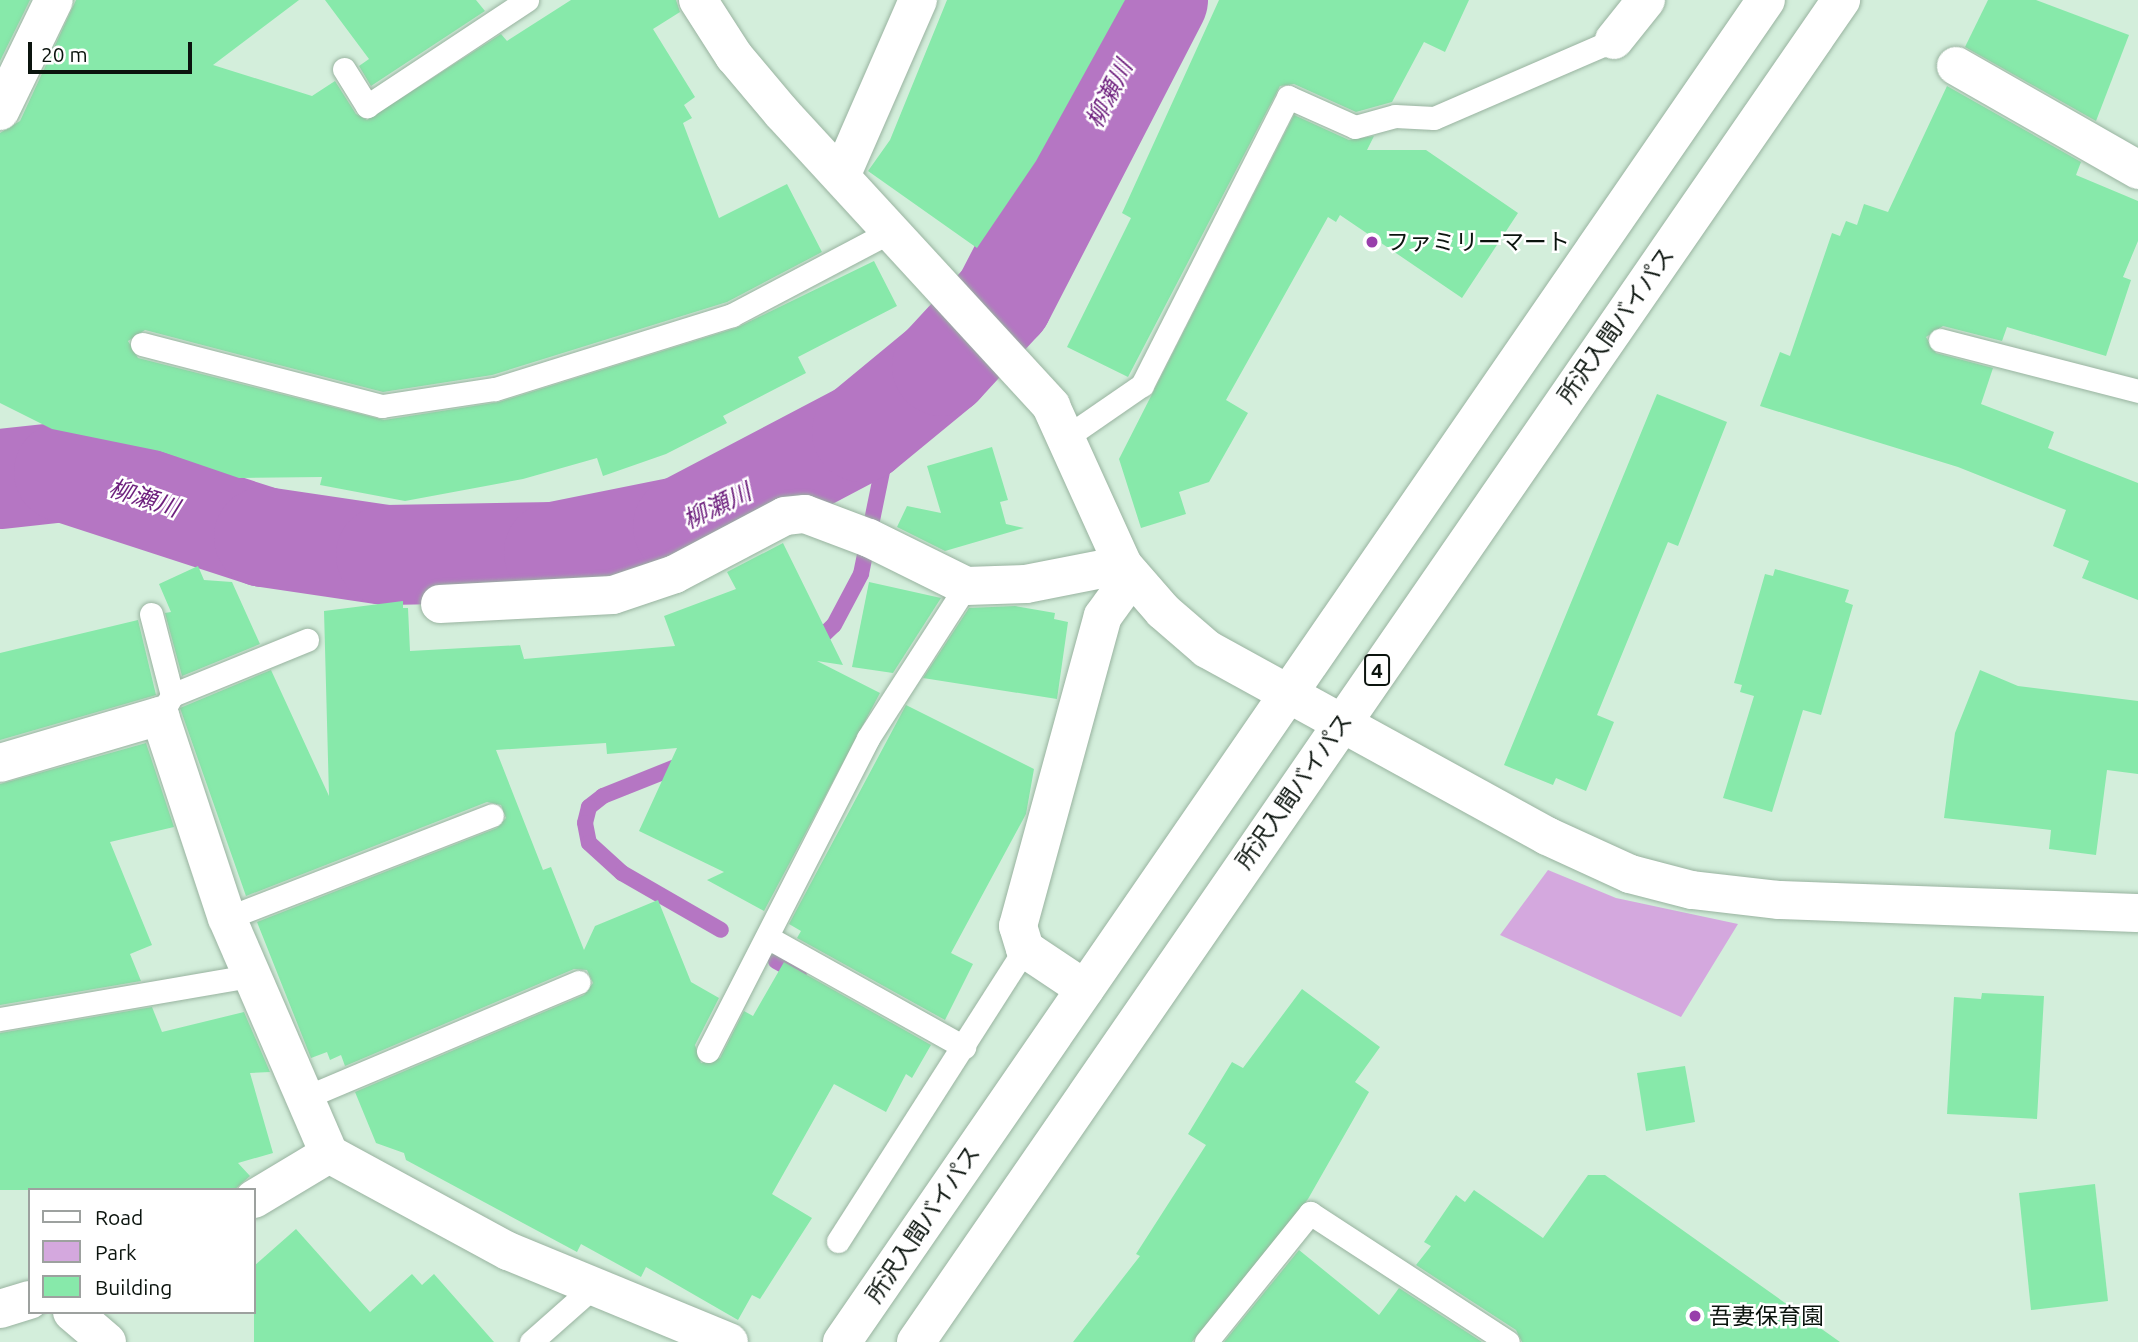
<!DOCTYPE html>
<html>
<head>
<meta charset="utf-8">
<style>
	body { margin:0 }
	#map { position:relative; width:2138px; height:1342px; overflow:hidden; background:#d3eedb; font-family:Ubuntu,"Noto Sans JP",sans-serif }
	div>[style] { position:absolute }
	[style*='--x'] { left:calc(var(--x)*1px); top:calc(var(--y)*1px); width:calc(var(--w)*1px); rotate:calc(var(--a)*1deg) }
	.green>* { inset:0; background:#d4a8de }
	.stream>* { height:16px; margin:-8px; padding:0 8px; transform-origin:8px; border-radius:8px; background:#b576c3 }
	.river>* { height:100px; margin:-50px; padding:0 50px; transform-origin:50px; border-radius:50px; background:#b576c3 }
	.building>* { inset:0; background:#87e9aa }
	.roads { filter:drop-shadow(0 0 2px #99b3a0) drop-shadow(0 0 2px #99b3a0) }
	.lane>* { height:23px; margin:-11.5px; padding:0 11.5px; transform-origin:11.5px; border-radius:11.5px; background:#fff }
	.street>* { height:38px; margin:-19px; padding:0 19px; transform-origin:19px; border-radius:19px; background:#fff }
	.secondary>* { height:38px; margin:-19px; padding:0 19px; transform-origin:19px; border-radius:19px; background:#fff }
	.primary>* { height:38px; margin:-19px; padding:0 19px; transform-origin:19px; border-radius:19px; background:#fff }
	.dots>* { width:19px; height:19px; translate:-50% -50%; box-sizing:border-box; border:4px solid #fff; border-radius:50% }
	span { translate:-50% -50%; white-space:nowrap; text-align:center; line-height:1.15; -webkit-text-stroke:5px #fff; paint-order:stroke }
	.shield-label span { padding:2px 5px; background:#fff; border:2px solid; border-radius:5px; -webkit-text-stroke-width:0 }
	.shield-label { font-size:21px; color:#0b140e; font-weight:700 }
	.poi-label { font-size:23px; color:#0b140e }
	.left { translate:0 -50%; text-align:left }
	.street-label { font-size:23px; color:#0b140e }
	.water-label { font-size:24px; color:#6d1f7d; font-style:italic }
	.legend { position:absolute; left:28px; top:1188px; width:228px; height:126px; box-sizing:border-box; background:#fff; border:2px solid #9da19f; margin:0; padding:9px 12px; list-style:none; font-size:21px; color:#0b140e }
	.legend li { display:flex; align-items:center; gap:14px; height:35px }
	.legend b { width:35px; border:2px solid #9da19f }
	.scale { position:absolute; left:28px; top:42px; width:164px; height:32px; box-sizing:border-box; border:4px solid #0b140e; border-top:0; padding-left:9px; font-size:21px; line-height:24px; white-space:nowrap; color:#0b140e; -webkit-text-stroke:5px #fff; paint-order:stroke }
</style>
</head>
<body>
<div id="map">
	<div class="green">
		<i style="clip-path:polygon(1548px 870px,1616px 898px,1738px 924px,1681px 1017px,1500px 935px)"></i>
	</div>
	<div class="stream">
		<i style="--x:812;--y:646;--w:30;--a:-44"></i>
		<i style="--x:834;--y:625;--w:58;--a:-62.1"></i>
		<i style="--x:861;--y:574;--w:169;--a:-78.4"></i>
		<i style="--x:688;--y:762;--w:92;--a:158.2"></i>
		<i style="--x:603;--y:796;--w:18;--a:142"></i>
		<i style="--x:589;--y:807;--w:16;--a:104"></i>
		<i style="--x:585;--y:823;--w:20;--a:79"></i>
		<i style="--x:589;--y:843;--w:45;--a:42.3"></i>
		<i style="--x:622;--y:873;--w:114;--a:29.9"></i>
		<i style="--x:776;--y:961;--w:26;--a:29"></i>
	</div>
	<div class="river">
		<i style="--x:0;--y:479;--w:64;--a:-6.2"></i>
		<i style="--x:64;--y:472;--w:210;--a:18"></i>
		<i style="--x:264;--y:537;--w:123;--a:8.4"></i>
		<i style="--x:386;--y:555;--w:168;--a:-1"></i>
		<i style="--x:554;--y:552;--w:132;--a:-11.4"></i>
		<i style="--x:683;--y:526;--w:202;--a:-27.7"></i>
		<i style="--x:862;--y:432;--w:104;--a:-39.5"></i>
		<i style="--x:942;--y:366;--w:90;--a:-47.3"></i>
		<i style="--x:1003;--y:300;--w:338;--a:-62.7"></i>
	</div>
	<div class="building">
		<i style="clip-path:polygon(0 0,30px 0,0 61px)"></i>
		<i style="clip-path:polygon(76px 0,299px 0,213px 65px,312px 96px,335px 81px,356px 114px,367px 120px,501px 34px,507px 41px,571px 0,676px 0,680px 12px,653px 29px,695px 97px,684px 105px,692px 118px,683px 123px,719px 218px,787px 184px,822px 252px,727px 302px,492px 375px,383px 392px,145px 330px,128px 341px,138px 358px,384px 420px,499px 402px,736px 328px,874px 261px,897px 306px,798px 357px,806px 373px,723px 416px,727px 423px,666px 454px,603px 476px,597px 458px,523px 479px,405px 501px,320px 485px,322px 477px,239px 478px,160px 451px,52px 429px,0 403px,0 133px,20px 121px)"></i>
		<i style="clip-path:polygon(325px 0,476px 0,485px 11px,371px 86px,359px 66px,369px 59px)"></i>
		<i style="clip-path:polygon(947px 0,1125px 0,1036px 161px,977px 248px,868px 171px,890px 140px)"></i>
		<i style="clip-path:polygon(1219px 0,1469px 0,1445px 52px,1424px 42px,1392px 102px,1356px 112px,1294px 84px,1280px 86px,1128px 377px,1067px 347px,1131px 218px,1122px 213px)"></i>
		<i style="clip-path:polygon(1988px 0,2036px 0,2129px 35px,2096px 121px,1965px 47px)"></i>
		<i style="clip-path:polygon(1947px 86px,2081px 162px,2076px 175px,2138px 201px,2138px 241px,2123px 277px,2131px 280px,2106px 356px,2007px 327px,2002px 341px,1943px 326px,1926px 337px,1936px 353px,1993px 368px,1981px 404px,2054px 432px,2048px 448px,2138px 483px,2138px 600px,2082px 578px,2089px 561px,2053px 546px,2066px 510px,1958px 467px,1760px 406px,1780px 352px,1790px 356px,1832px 233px,1840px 236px,1846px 221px,1857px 225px,1864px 204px,1888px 212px)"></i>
		<i style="clip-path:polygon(1294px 115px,1349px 140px,1374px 136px,1367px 150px,1426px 150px,1518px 213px,1462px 298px,1340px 215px,1336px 222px,1328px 217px,1226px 400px,1248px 413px,1209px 482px,1179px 492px,1186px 514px,1141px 528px,1119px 459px)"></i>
		<i style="clip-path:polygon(1657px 394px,1727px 422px,1678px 546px,1668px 542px,1597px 715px,1614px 722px,1586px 791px,1556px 778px,1553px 785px,1504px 765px)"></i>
		<i style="clip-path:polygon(992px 447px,1008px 500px,1000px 502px,1006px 524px,1024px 528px,945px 551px,897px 527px,907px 506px,941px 513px,927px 466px)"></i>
		<i style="clip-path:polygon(783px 543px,843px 665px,817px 661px,880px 693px,764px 911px,707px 880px,724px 872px,639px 831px,677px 748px,607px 754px,606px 743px,496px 750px,543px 870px,551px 867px,584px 950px,595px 926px,658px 900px,691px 982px,719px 998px,695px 1045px,701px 1063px,720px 1058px,744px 1011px,753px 1016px,784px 962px,931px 1045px,912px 1078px,906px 1074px,886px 1112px,834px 1084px,772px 1194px,812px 1218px,760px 1299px,752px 1295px,738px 1320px,646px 1267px,641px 1277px,581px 1244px,577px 1252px,406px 1160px,404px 1153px,376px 1143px,355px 1092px,584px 995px,593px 983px,587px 970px,574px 969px,345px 1066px,341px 1055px,330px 1060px,327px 1052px,311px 1058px,257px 922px,497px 828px,506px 818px,501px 805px,487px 802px,246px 896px,180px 708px,271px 670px,329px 796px,324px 611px,403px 601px,403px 608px,408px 608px,410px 651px,520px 645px,524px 659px,675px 646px,664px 616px,736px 589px,727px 572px)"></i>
		<i style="clip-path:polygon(198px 566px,204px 580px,232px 582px,260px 644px,182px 676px,165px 613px,171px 612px,159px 584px)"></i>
		<i style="clip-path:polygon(1775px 569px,1849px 590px,1845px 602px,1853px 605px,1821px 715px,1803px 710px,1772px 812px,1723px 798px,1754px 696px,1740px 692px,1742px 685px,1734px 683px,1765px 574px,1773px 576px)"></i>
		<i style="clip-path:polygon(869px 582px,941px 598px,893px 673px,852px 667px)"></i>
		<i style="clip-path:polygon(1015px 606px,1055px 613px,1054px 619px,1068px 622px,1057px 699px,923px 678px,969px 608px)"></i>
		<i style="clip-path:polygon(138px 620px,156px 695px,0 740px,0 653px)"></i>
		<i style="clip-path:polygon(1980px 670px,2018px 686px,2138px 701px,2138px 774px,2107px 770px,2096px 855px,2049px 849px,2051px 830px,1944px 818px,1955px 733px)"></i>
		<i style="clip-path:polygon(906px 705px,1034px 769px,1026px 814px,951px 953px,973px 964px,945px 1020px,797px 938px,801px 931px,789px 924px)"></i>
		<i style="clip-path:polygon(146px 743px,174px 827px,110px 842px,152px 945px,130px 954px,141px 981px,0 1005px,0 784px)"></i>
		<i style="clip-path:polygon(1302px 989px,1380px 1047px,1355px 1082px,1369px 1092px,1308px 1199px,1192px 1342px,1073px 1342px,1140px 1256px,1136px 1254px,1206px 1145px,1188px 1134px,1232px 1062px,1243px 1068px)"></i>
		<i style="clip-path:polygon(1982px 993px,2044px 996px,2037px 1119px,1947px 1114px,1954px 997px,1981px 999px)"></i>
		<i style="clip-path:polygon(152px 1007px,162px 1032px,244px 1012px,270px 1072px,250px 1073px,273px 1153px,238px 1163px,250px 1176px,234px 1190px,0 1190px,0 1033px)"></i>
		<i style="clip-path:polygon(1685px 1066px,1695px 1122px,1646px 1131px,1637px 1073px)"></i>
		<i style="clip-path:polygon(1588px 1175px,1605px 1175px,1840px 1342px,1522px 1342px,1516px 1330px,1416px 1265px,1431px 1246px,1424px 1242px,1456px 1195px,1465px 1202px,1474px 1190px,1543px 1238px)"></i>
		<i style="clip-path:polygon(2095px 1184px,2108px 1301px,2031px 1310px,2019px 1193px)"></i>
		<i style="clip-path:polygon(296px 1229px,370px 1312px,412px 1274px,422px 1285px,434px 1274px,494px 1342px,254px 1342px,254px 1266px)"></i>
		<i style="clip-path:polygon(1299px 1250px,1379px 1315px,1399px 1288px,1482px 1342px,1224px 1342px)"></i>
	</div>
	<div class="roads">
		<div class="lane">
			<i style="--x:344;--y:69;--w:44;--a:58.1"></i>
			<i style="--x:367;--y:106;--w:192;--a:-33.5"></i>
			<i style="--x:1940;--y:340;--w:204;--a:14.4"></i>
			<i style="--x:142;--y:344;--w:248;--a:14.5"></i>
			<i style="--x:382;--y:406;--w:114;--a:-8.6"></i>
			<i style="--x:495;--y:389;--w:248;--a:-17.3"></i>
			<i style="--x:732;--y:315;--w:182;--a:-27.8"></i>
			<i style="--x:1068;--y:436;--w:90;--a:-34.6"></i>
			<i style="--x:1142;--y:385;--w:323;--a:-63.1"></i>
			<i style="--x:1288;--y:97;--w:73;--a:24.1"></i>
			<i style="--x:1355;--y:127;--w:41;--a:-15.4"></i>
			<i style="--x:1395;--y:116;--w:39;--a:3"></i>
			<i style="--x:1434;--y:118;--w:196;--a:-23.4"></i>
			<i style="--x:151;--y:614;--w:84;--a:75.5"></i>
			<i style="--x:160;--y:716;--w:24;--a:-60"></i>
			<i style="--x:172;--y:695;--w:146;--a:-22.2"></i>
			<i style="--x:227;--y:918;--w:284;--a:-21.2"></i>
			<i style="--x:767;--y:937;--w:226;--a:29.2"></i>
			<i style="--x:0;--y:1019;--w:254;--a:-9.8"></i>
			<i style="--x:708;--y:1051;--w:352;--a:-62.9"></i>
			<i style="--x:868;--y:738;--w:181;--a:-57.2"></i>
			<i style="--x:304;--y:1098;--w:298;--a:-22.9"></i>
			<i style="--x:838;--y:1241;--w:347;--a:-57.4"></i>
			<i style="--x:531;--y:1342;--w:80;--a:-41.5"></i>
			<i style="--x:1206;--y:1342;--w:166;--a:-51.1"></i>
			<i style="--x:1310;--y:1213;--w:236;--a:33.1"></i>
		</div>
		<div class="street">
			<i style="--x:1614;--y:40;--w:51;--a:-51.3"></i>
			<i style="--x:1956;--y:66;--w:210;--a:29.7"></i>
			<i style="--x:0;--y:111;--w:123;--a:-64.1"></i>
			<i style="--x:842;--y:174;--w:190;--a:-66.4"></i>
			<i style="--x:440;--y:604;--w:173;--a:-3"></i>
			<i style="--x:613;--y:595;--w:65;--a:-18.7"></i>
			<i style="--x:675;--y:574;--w:124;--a:-27.8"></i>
			<i style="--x:785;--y:516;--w:20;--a:-6"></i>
			<i style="--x:805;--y:514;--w:68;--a:20.6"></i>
			<i style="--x:869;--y:538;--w:108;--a:26.3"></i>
			<i style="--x:966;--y:586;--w:60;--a:-1.9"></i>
			<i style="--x:1026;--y:584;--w:99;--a:-11.1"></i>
			<i style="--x:0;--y:763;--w:167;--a:-16.4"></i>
			<i style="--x:160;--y:716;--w:213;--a:71.7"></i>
			<i style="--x:227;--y:918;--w:257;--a:66.6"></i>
			<i style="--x:329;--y:1154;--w:204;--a:28.5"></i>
			<i style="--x:508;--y:1251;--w:239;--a:22.4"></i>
			<i style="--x:1085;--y:989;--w:72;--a:-146.3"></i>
			<i style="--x:1025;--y:949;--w:24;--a:-107"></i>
			<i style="--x:1018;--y:926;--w:321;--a:-74.7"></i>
			<i style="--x:1103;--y:616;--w:49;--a:-54.1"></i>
			<i style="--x:254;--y:1199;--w:87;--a:-31"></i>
			<i style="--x:0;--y:1309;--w:31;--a:-17"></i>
			<i style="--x:72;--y:1312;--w:46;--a:40.6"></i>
		</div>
		<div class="secondary">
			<i style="--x:698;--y:0;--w:67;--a:57.3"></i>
			<i style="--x:734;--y:56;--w:75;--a:49.9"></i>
			<i style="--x:782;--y:113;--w:398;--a:47.4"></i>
			<i style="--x:1051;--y:406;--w:175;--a:65.6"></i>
			<i style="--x:1123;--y:565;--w:61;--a:49"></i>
			<i style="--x:1163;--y:611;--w:58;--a:40.8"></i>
			<i style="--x:1207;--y:649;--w:388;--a:28.8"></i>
			<i style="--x:1547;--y:836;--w:91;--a:24.6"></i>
			<i style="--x:1630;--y:874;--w:64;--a:14.5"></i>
			<i style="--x:1692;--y:890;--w:88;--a:6.6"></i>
			<i style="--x:1779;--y:900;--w:359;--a:2.1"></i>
		</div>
		<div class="primary">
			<i style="--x:842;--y:1342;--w:1629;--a:-55.45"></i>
			<i style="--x:916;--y:1342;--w:1630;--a:-55.42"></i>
		</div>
	</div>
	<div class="dots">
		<i style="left:1372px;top:242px;background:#983fab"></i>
		<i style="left:1695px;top:1316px;background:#983fab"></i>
	</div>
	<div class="shield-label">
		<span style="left:1377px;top:670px">4</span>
	</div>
	<div class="poi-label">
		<span class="left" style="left:1386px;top:242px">ファミリーマート</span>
		<span class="left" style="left:1709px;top:1316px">吾妻保育園</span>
	</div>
	<div class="street-label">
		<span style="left:1616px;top:325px;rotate:-55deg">所沢入間バイパス</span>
		<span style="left:1294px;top:791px;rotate:-55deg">所沢入間バイパス</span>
		<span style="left:923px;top:1224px;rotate:-56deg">所沢入間バイパス</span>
	</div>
	<div class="water-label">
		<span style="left:1109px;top:94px;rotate:-63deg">柳瀬川</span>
		<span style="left:144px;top:498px;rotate:18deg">柳瀬川</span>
		<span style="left:717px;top:506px;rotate:-26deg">柳瀬川</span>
	</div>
	<ul class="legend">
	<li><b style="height:9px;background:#fff"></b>Road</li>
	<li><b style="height:19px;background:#d4a8de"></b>Park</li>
	<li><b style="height:19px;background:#87e9aa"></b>Building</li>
	</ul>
	<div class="scale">20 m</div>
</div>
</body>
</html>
